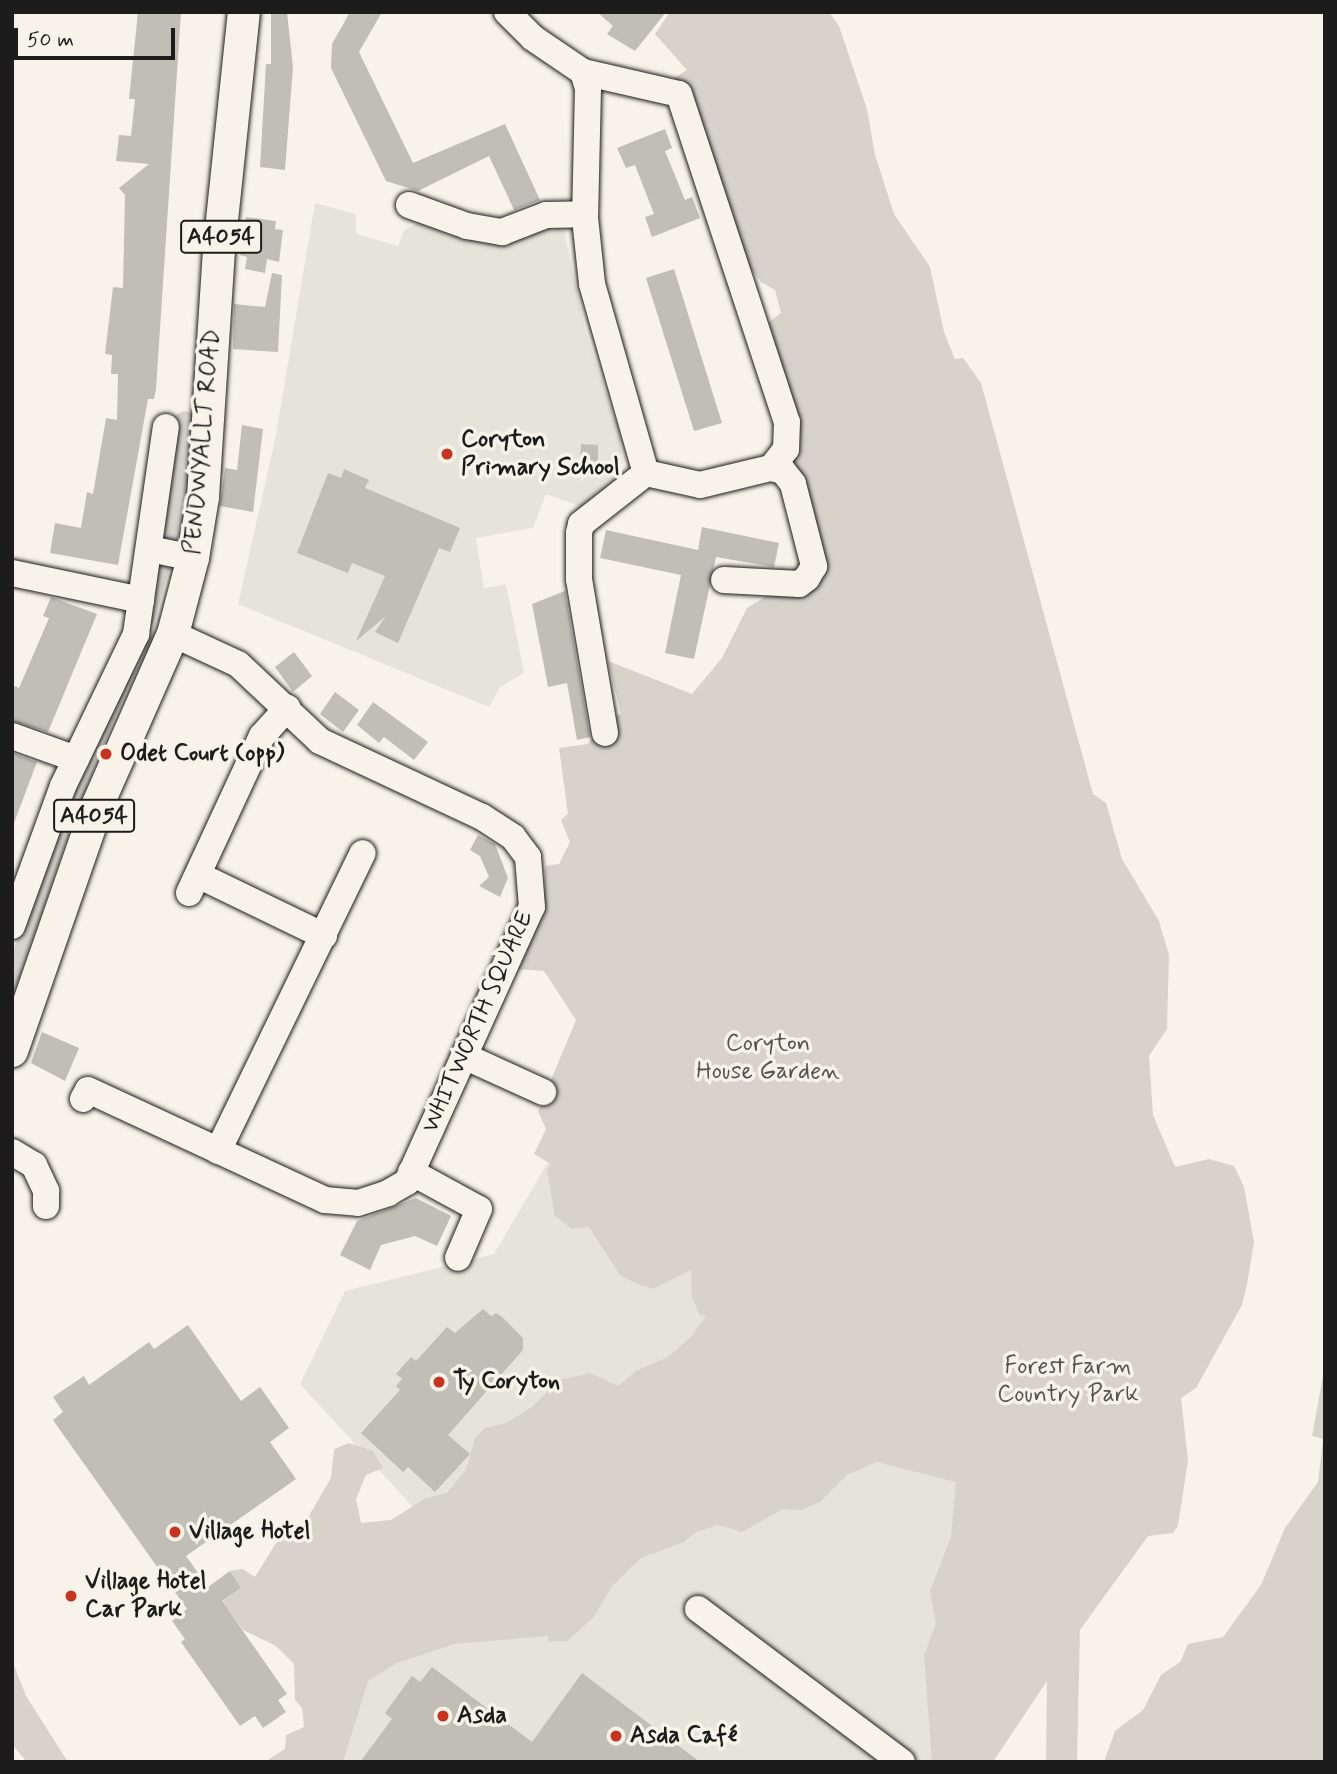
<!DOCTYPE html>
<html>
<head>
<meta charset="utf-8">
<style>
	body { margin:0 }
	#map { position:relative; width:1337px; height:1774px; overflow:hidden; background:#f7f3e8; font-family:Mynerve,sans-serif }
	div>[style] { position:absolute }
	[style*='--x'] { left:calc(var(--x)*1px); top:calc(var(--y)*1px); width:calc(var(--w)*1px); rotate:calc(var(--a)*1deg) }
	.built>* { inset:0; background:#e6e3d9 }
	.green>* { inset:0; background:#d7d3cb }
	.building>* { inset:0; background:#c0beb5 }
	.roads { filter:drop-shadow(0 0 2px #1c1c1c) drop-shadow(0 0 2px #1c1c1c) }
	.minor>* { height:26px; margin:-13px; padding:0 13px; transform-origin:13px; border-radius:13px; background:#f7f3e8 }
	.major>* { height:32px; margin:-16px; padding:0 16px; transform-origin:16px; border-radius:16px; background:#f7f3e8 }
	.dots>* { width:19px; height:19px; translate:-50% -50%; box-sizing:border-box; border:4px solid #f7f3e8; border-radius:50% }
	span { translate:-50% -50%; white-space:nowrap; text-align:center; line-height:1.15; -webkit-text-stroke:7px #f7f3e8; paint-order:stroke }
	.shield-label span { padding:2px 5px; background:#f7f3e8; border:2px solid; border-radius:5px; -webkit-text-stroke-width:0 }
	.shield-label { font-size:23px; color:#1c1c1c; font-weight:700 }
	.poi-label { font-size:24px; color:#1c1c1c; font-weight:700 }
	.left { translate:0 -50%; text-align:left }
	.street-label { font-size:24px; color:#1c1c1c }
	.park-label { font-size:24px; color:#545351 }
	.frame { position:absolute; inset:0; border:14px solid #1c1c1c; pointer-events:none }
	.scale { position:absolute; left:14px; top:28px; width:161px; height:32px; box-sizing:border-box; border:4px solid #1c1c1c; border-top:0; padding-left:9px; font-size:21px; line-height:24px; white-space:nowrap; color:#1c1c1c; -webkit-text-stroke:5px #f7f3e8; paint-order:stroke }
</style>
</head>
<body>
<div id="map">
	<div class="built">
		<i style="clip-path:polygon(315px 203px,356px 214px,356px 234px,398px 246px,404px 230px,419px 222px,497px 245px,552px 222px,564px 231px,586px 333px,620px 435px,622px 463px,616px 480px,602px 495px,582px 507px,546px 494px,533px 528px,476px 538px,484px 588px,506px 584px,524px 673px,500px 687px,489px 707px,238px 604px,275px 440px)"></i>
		<i style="clip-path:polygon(548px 1162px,703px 1246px,747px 1313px,459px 1557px,300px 1384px,345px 1291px,494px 1254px)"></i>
		<i style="clip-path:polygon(868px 1436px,957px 1476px,946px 1762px,311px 1762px,360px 1684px,387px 1660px,605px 1566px)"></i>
	</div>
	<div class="green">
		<i style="clip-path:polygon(670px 12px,829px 12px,839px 26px,867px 109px,875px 155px,894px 214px,930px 267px,944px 332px,955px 359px,963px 358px,981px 383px,1093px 794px,1106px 803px,1122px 859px,1159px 921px,1169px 955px,1167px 1029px,1149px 1056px,1153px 1115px,1175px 1167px,1209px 1159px,1234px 1166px,1244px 1187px,1254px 1242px,1247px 1284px,1242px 1305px,1196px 1388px,1181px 1398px,1188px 1460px,1178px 1526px,1173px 1533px,1148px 1536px,1080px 1630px,1077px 1762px,1046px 1762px,1047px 1681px,993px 1762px,932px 1762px,924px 1655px,936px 1624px,930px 1591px,951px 1537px,956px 1482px,877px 1462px,847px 1475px,820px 1502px,801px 1510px,783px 1509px,742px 1532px,718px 1525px,696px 1532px,684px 1542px,641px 1558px,613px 1585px,593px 1618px,567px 1641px,548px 1642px,548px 1636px,454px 1644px,397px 1663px,368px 1681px,343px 1762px,265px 1762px,285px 1749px,286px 1735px,304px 1727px,302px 1708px,295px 1700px,294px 1664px,276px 1646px,243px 1630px,228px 1610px,210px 1621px,205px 1614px,241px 1588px,230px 1571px,243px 1569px,255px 1577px,276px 1543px,306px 1521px,331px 1478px,334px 1449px,349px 1443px,373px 1451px,383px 1468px,366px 1475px,356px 1499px,361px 1523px,391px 1520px,426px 1498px,447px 1493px,466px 1469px,475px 1438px,485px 1428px,506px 1423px,532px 1407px,559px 1380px,590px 1373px,618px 1386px,636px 1371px,668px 1357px,691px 1337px,706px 1316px,700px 1315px,692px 1298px,691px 1270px,653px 1289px,637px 1284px,620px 1275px,589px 1227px,572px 1229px,555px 1216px,547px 1170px,551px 1164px,534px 1154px,546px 1129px,538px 1111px,576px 1020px,544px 971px,515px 969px,544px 899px,545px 866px,559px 864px,570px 842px,561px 820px,568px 814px,559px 748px,588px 744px,609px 717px,621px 714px,608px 661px,692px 694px,722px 658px,747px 608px,801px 575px,786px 374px,764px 360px,765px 325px,781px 313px,775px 290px,761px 282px,740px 256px,669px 81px,687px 70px,655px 34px)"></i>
		<i style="clip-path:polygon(184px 411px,197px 413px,186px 545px,161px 542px,169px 432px,174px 416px)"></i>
		<i style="clip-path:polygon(160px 564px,170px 566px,156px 616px,76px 814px,12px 999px,12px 953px)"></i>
		<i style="clip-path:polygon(1325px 1365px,1325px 1762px,1104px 1762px,1115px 1731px,1143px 1710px,1161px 1675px,1180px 1662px,1188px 1644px,1223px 1637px,1261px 1585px,1285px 1528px,1318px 1482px,1323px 1439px,1312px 1436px)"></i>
		<i style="clip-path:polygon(12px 1660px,26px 1696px,68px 1762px,27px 1762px,12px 1744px)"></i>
	</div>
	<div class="building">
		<i style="clip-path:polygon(138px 12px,181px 12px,156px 389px,154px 399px,148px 399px,118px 565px,50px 553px,55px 523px,81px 528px,87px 492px,93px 494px,106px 418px,117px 420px,118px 374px,111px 374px,112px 355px,105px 354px,113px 287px,123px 288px,125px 195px,119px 188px,149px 164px,116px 161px,119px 135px,131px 136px,135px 99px,129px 99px)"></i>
		<i style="clip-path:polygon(271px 12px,287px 12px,293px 67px,285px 170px,260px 167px,266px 64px,271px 64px)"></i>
		<i style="clip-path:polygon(350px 12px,382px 12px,359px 52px,413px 163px,505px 124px,540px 200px,514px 210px,489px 156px,418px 191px,386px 181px,331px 68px,332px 44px)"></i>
		<i style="clip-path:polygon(597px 12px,666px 12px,635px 51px,607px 34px,613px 26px)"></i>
		<i style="clip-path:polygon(665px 129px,672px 148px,665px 151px,685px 200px,692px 197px,700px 218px,652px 237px,645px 217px,654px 214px,635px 165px,626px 168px,617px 148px)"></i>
		<i style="clip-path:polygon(246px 217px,276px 221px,275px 229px,283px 230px,279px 262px,267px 259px,265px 273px,245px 269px,247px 257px,240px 255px)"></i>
		<i style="clip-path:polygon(674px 269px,722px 423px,694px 431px,646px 278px)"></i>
		<i style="clip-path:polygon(272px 273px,282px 275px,278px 352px,233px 349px,234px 304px,265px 307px)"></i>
		<i style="clip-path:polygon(242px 425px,263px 429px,253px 512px,220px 506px,225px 468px,237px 470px)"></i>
		<i style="clip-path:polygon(581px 444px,598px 445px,598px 466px,580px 465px)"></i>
		<i style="clip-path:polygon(344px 469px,369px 480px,365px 488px,460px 528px,450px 552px,439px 548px,398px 643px,375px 632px,386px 616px,356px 641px,385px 576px,352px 563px,348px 573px,297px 553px,328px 473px,341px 478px)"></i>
		<i style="clip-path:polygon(702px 527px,779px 543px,774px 567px,716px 557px,694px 659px,665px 653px,681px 575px,600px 558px,606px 530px,698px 550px)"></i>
		<i style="clip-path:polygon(565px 591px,590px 737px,577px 740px,567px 683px,548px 687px,532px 604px)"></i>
		<i style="clip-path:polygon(51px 597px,97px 614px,48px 732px,12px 721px,12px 685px,19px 688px,49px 618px,43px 616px)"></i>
		<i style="clip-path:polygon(294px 652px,312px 676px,293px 692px,275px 667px)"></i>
		<i style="clip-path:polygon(335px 692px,359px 710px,343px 732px,320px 714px)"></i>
		<i style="clip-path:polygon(373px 702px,428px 742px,414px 760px,384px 737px,379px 743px,357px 725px)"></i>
		<i style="clip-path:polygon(12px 753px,37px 762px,14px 823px,12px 823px)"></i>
		<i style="clip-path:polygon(478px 835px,495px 844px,508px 878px,500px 897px,479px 886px,489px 877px,480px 856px,470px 850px)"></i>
		<i style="clip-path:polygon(42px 1032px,79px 1048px,65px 1081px,31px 1063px)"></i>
		<i style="clip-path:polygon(416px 1198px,451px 1216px,437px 1246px,415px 1236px,381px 1245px,370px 1270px,340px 1255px,357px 1221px)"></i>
		<i style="clip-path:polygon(483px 1309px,491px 1316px,496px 1313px,502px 1317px,523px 1338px,523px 1350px,448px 1435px,470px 1454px,435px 1492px,408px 1467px,403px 1472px,361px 1433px,400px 1390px,396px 1386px,402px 1379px,396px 1374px,411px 1357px,416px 1361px,447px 1327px,455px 1333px)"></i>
		<i style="clip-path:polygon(188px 1325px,241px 1401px,260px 1387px,289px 1428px,270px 1442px,296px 1479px,186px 1556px,208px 1587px,230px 1571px,241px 1588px,222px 1601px,287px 1694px,278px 1700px,286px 1712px,263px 1728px,255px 1716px,240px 1726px,181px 1642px,185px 1639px,172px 1621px,187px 1609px,53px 1420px,63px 1412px,53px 1397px,84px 1376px,89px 1385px,149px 1342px,154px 1349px)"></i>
		<i style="clip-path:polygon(432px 1667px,532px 1742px,582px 1673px,700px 1762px,360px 1762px,392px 1719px,385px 1713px,412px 1676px,420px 1682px)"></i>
	</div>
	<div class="roads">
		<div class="minor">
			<i style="--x:507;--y:12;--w:37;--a:45"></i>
			<i style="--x:533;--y:38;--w:60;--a:34.2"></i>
			<i style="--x:583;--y:72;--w:98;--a:12.9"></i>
			<i style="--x:679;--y:94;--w:345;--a:71.8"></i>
			<i style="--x:787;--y:422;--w:27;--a:92"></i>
			<i style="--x:786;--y:449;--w:24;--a:128"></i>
			<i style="--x:583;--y:72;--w:17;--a:73"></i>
			<i style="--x:588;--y:88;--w:130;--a:91.3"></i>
			<i style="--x:585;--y:218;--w:66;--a:83.9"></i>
			<i style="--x:592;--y:284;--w:197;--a:74.1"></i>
			<i style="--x:409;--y:205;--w:62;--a:19.9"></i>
			<i style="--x:467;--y:226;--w:36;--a:10"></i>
			<i style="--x:502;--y:232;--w:47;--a:-21.1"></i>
			<i style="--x:546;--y:215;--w:39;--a:-1"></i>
			<i style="--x:646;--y:473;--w:55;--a:12.5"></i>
			<i style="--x:700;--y:485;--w:73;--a:-13.5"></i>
			<i style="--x:771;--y:468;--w:12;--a:14"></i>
			<i style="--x:783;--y:471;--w:16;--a:52"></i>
			<i style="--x:793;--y:484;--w:85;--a:75.6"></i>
			<i style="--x:814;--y:566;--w:14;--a:120"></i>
			<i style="--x:807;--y:578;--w:10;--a:143"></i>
			<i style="--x:799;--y:584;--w:75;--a:-176.9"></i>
			<i style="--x:150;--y:549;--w:44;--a:11.8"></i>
			<i style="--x:12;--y:573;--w:132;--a:11.8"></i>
			<i style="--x:605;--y:733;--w:156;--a:-99.6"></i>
			<i style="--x:579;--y:579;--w:46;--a:-90"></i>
			<i style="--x:579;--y:533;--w:9;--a:-77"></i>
			<i style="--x:581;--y:524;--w:83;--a:-38.1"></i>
			<i style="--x:12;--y:736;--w:68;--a:19.8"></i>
			<i style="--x:198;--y:875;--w:140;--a:25.8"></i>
			<i style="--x:189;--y:893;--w:173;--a:-65.1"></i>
			<i style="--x:262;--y:736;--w:38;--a:-48"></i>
			<i style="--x:12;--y:926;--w:149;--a:-70"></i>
			<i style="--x:63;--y:786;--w:169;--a:-64.3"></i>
			<i style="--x:136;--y:634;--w:209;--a:-81.8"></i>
			<i style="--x:464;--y:1056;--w:87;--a:24.5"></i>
			<i style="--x:83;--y:1099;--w:10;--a:-61"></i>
			<i style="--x:88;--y:1090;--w:261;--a:24.9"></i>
			<i style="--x:325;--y:1200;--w:33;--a:5"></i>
			<i style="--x:358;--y:1203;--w:32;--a:-18"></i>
			<i style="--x:388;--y:1193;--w:22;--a:-30"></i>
			<i style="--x:407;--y:1182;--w:302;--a:-65.6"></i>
			<i style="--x:532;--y:907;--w:50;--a:-94.6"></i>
			<i style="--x:528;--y:857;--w:25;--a:-127"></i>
			<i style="--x:513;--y:837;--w:37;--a:-147"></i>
			<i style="--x:482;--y:817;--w:179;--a:-154.9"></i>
			<i style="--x:320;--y:741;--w:112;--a:-136.8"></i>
			<i style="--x:238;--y:664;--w:72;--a:-155.2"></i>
			<i style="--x:218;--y:1151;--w:331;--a:-64.1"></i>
			<i style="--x:12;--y:1152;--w:26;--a:31"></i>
			<i style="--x:34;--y:1165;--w:29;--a:65"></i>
			<i style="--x:46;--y:1191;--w:15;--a:90"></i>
			<i style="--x:411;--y:1172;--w:77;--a:28.6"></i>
			<i style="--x:479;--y:1209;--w:53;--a:113.2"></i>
			<i style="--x:698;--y:1609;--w:255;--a:36.9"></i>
		</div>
		<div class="major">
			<i style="--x:12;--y:1051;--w:262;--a:-70.8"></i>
			<i style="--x:98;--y:804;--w:186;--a:-66.2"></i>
			<i style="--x:173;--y:634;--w:79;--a:-75.3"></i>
			<i style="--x:193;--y:558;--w:62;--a:-80.7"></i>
			<i style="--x:203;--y:497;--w:249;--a:-86.3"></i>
			<i style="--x:219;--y:249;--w:238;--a:-84"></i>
		</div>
	</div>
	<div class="dots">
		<i style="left:447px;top:454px;background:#c8321e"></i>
		<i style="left:106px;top:754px;background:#c8321e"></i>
		<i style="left:439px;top:1382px;background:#c8321e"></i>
		<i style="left:175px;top:1532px;background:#c8321e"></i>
		<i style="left:71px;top:1596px;background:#c8321e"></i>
		<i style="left:443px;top:1716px;background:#c8321e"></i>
		<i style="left:616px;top:1736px;background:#c8321e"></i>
	</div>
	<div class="shield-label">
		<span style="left:221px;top:237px">A4054</span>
		<span style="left:94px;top:816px">A4054</span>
	</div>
	<div class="poi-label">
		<span class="left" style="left:461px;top:454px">Coryton<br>Primary School</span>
		<span class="left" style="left:120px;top:754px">Odet Court (opp)</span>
		<span class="left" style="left:453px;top:1382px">Ty Coryton</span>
		<span class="left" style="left:189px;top:1532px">Village Hotel</span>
		<span class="left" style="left:85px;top:1596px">Village Hotel<br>Car Park</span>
		<span class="left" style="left:457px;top:1716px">Asda</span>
		<span class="left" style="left:630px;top:1736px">Asda Café</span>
	</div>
	<div class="street-label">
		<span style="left:203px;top:442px;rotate:-85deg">PENDWYALLT ROAD</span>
		<span style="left:478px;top:1022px;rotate:-66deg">WHITWORTH SQUARE</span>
	</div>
	<div class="park-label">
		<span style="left:768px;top:1058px">Coryton<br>House Garden</span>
		<span style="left:1068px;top:1381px">Forest Farm<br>Country Park</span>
	</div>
	<div class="frame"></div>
	<div class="scale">50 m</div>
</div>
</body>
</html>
